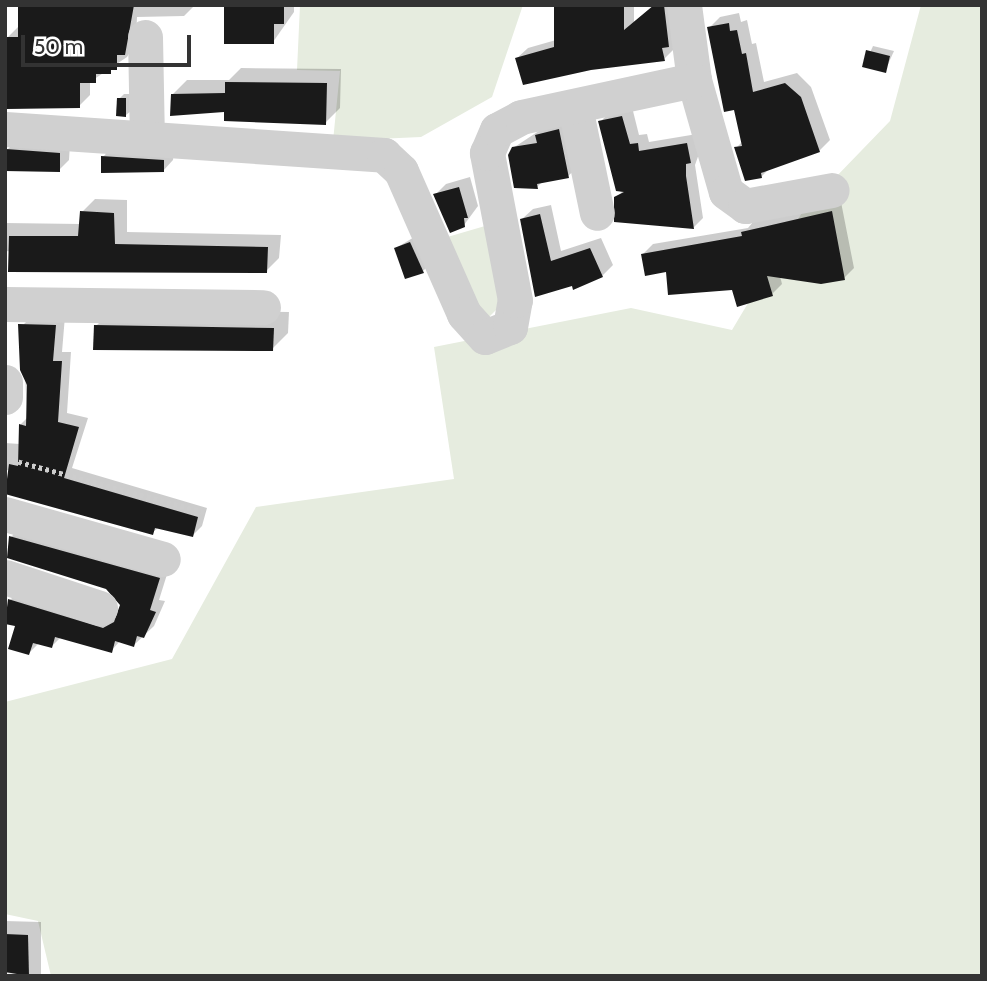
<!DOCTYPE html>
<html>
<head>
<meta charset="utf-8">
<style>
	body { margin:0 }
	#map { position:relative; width:987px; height:981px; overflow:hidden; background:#fff; font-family:Cabin,sans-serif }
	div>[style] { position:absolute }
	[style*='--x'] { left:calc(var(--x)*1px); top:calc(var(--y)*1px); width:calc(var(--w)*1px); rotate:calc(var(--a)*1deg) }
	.green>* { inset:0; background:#e6ecdf }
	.shadow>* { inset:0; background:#0003 }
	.building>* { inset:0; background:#1a1a1a }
	.path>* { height:4.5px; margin-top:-2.25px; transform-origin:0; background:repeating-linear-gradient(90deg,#cdcdcd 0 3.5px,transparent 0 7px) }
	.minor>* { height:35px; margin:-17.5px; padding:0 17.5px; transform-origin:17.5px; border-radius:17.5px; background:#d0d0d0 }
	span { translate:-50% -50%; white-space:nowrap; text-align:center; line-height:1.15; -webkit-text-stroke:7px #fff; paint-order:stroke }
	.frame { position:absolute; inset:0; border:7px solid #333; pointer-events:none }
	.scale { position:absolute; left:21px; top:35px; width:170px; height:32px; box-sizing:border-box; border:4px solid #333; border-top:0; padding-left:9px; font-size:21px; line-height:24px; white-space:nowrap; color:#333; -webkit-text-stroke:5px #fff; paint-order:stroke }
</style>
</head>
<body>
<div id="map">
	<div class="green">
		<i style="clip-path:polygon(300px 5px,523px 5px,492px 97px,421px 137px,333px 141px,340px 71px,297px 70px)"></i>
		<i style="clip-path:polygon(921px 5px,982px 5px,982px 976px,51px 976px,38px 921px,5px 914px,5px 702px,172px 659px,256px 507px,454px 479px,434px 347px,631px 308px,732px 330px,803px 211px,890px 121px)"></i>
		<i style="clip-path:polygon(485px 226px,501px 305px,488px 318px,469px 313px,444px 238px)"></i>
	</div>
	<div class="shadow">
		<i style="clip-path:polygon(121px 5px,195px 5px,184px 16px,137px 17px,136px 42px,127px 57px,90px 82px,90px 95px,79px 106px,5px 109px,7px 38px,19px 26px)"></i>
		<i style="clip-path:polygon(226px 5px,294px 5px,294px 12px,273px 42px)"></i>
		<i style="clip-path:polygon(556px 5px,634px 5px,634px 22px,654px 5px,675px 5px,674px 49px,664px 59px,517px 58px,528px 48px,556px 40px)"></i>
		<i style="clip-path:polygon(739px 13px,741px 22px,747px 20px,752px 44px,756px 43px,764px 82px,797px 73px,811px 87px,830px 140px,819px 151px,770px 168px,761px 177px,736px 148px,743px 141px,735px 108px,709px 28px,720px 17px)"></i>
		<i style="clip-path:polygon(873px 46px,894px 51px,885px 71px,864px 66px)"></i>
		<i style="clip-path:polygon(241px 68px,341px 69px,340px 108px,325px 123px,226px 110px,172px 95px,187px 80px,229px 80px)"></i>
		<i style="clip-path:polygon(124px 94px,130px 94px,131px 111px,126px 115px,119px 99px)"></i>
		<i style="clip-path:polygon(632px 107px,639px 135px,647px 134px,649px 142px,697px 134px,700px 151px,695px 165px,703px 218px,694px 227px,616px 198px,622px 192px,617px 190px,600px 122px,610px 112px)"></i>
		<i style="clip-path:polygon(569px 120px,579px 166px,568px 176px,543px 181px,537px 187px,513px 148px,548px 125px)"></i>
		<i style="clip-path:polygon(18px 139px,70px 143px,69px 160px,59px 170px,7px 150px)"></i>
		<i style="clip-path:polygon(113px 146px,174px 150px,173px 160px,163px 171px,103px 157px)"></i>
		<i style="clip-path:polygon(470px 177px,478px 206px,464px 225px,435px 195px,446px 184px)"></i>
		<i style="clip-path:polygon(95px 199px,127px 200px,127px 232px,281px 235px,279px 258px,266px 271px,5px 251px,5px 223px,81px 224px,82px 212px)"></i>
		<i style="clip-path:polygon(841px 202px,854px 268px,844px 278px,780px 276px,782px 284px,772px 294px,668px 270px,643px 254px,653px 244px,748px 228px,753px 222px)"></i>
		<i style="clip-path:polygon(551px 205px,561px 251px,601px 238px,613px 265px,602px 276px,536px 294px,522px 219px,533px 209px)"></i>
		<i style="clip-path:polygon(421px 233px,433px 261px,423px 271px,396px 248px)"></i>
		<i style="clip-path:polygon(112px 310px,289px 312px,288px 333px,272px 349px,96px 326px)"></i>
		<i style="clip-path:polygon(33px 315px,65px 316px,62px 352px,71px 352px,67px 413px,88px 418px,72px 468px,207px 508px,202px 526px,193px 535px,159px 527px,152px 533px,5px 469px,5px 443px,20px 444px,21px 424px,27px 418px,23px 325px)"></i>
		<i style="clip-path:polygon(21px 527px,169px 568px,159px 600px,165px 601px,154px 626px,134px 645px,120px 641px,111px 651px,61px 637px,52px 646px,39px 643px,29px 653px,17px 625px,5px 622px,10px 600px,20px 590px,115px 618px,122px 604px,107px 587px,11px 537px)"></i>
		<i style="clip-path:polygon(5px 921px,41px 922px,41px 976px,5px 973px)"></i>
	</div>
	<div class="building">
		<i style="clip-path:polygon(18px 5px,134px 5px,125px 55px,117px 55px,117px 70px,111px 70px,111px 74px,96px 74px,96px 83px,80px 83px,80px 108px,5px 109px,6px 37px,18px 37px)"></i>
		<i style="clip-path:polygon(224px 5px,284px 5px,284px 24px,274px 24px,274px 44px,224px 44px)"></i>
		<i style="clip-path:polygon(554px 5px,624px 5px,624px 30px,654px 5px,664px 5px,669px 47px,662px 48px,665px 61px,591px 70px,523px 85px,515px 58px,554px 47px)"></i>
		<i style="clip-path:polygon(729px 23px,730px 31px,737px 30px,742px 54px,746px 53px,753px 92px,785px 83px,801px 97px,820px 152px,761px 173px,762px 178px,745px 181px,734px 147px,742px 146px,734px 110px,724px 112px,707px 27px)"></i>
		<i style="clip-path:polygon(866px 50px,890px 56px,886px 73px,862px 67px)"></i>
		<i style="clip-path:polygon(225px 82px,327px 83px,326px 125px,224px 121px,224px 112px,170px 116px,171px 94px,225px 93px)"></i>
		<i style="clip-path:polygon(117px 98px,126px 98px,126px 117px,116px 116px)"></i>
		<i style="clip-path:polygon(622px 116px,630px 144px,638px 143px,639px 151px,687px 143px,691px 163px,686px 164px,686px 176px,694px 229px,614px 222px,614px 197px,624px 192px,616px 191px,598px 121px)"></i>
		<i style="clip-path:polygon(559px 129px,569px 178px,537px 184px,538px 189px,514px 188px,508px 155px,512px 147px,537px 143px,535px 135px)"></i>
		<i style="clip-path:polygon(6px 149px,60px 153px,60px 172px,5px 171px)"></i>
		<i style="clip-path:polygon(101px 156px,164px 160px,164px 172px,101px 173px)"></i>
		<i style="clip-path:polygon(459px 187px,468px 218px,464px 218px,465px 227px,450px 233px,433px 194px)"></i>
		<i style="clip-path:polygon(80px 211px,114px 213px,115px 244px,268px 247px,267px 273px,8px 272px,9px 236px,78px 236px)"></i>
		<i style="clip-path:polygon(832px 211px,845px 280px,821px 284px,767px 276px,773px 296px,737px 307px,732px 290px,668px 295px,666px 272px,645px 276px,641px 254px,742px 236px,741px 232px)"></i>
		<i style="clip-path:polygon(540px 214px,551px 261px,590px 248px,603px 277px,573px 290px,572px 286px,535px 297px,520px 219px)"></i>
		<i style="clip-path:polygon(410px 242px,424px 273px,405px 279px,394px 248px)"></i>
		<i style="clip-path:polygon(18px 324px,56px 325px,53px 361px,62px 361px,58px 422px,79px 427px,64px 478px,198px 517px,193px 537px,155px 528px,153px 535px,5px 494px,9px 464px,18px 466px,19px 424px,26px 426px,27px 385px,20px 370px)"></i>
		<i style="clip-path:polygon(94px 325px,274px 328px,273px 351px,93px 350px)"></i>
		<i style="clip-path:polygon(9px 536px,160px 578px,150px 610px,156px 612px,144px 638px,137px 636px,134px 647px,115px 641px,112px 653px,55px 637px,52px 648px,33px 643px,29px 655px,8px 649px,15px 626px,5px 624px,8px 599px,103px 628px,114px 622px,120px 605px,106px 589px,7px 558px)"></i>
		<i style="clip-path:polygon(5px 934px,28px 935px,29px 976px,5px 972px)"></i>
	</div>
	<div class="path">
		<i style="--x:5;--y:458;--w:209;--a:15.2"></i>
	</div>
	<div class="minor">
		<i style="--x:684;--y:5;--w:76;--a:82.4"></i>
		<i style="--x:694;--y:80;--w:116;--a:74.1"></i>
		<i style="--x:726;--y:192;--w:24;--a:36"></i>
		<i style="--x:745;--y:206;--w:88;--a:-10.4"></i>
		<i style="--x:145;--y:37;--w:100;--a:88.9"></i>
		<i style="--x:575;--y:107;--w:108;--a:78.3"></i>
		<i style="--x:5;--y:129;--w:380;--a:3.9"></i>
		<i style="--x:384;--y:155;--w:23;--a:43"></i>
		<i style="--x:401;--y:171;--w:156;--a:66.2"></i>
		<i style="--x:464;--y:314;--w:31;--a:48"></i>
		<i style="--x:485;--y:337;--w:27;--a:-22"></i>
		<i style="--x:510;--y:327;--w:27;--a:-80"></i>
		<i style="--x:515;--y:300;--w:150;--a:-100.8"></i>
		<i style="--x:487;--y:153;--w:25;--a:-67"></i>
		<i style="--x:497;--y:130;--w:27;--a:-28"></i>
		<i style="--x:521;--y:117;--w:177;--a:-12.1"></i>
		<i style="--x:5;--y:304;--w:258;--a:0.7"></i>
		<i style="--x:5;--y:382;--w:15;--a:90"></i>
		<i style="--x:5;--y:514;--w:164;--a:15.9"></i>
		<i style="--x:5;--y:577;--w:100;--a:18.1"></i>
	</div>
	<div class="frame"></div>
	<div class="scale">50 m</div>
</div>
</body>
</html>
